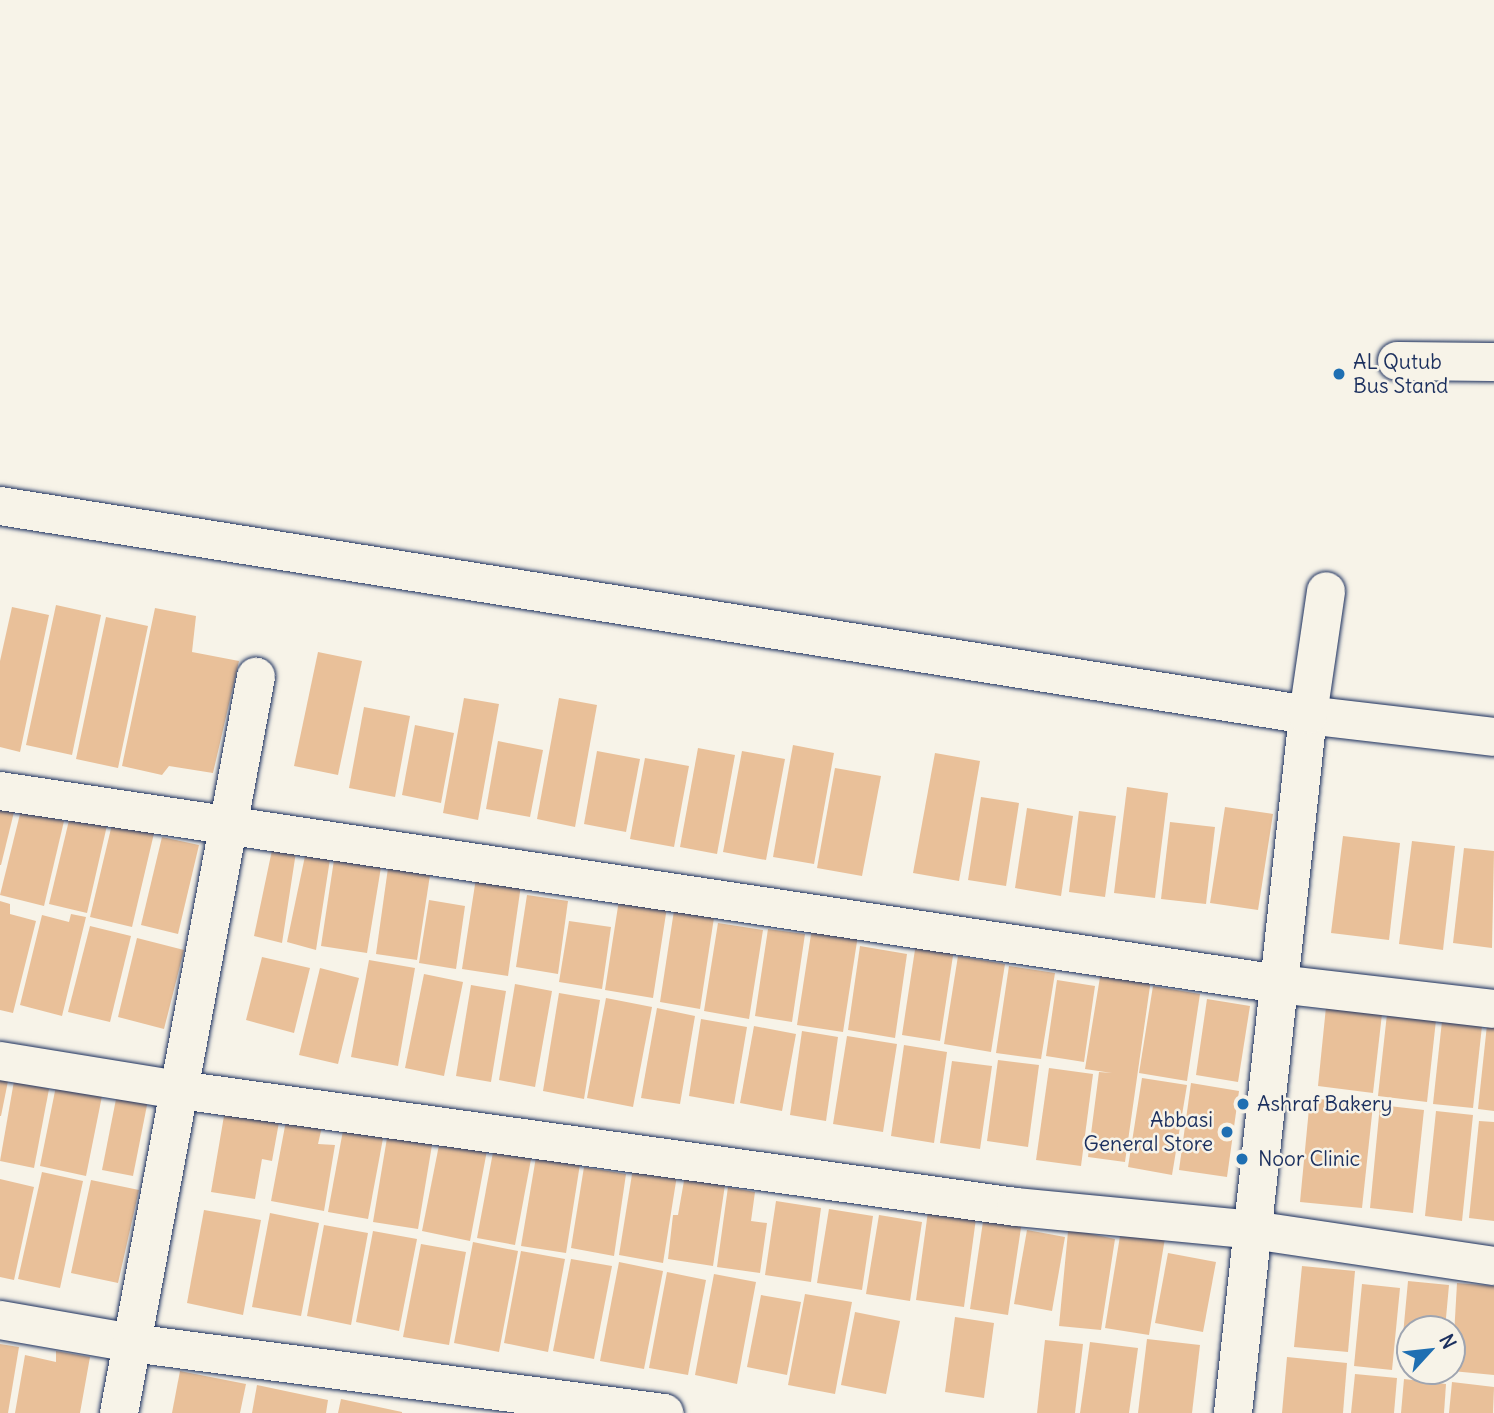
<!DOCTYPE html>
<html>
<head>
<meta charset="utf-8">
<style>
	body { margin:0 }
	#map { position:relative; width:1494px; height:1413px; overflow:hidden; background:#f7f3e8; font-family:Delius,sans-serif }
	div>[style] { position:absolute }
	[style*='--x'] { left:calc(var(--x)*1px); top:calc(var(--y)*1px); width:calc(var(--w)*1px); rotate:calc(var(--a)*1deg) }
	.building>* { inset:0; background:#e9c099 }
	.roads { filter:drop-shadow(0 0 2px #1b2f5e) drop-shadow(0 0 2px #1b2f5e) }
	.minor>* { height:38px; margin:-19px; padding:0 19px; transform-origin:19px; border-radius:19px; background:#f7f3e8 }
	.dots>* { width:19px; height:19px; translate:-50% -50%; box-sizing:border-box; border:4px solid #f7f3e8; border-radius:50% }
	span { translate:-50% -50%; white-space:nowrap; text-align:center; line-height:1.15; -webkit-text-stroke:5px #f7f3e8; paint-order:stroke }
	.poi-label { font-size:21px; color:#1b2f5e }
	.left { translate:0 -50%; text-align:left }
	.right { translate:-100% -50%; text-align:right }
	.north { position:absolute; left:1396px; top:1315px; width:70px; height:70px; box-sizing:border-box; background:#f7f3e8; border:2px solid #9fa5b1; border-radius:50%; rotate:63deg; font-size:19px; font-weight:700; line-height:28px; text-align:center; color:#1b2f5e }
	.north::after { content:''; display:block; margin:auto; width:24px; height:32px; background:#1f6fb2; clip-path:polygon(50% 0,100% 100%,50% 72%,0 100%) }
</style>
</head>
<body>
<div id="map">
	<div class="building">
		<i style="clip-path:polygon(56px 605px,101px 615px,72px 755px,26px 745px)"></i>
		<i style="clip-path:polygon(12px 607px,49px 615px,20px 752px,0 747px,0 661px)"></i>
		<i style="clip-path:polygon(155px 608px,196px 616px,192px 652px,239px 661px,213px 773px,169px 766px,162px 775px,122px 766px)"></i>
		<i style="clip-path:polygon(106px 617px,148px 626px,118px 768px,76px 759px)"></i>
		<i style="clip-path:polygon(318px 652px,362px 661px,338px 775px,294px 766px)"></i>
		<i style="clip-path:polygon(464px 698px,499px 704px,478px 820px,443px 813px)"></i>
		<i style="clip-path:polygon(559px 698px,597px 705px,575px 827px,537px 819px)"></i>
		<i style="clip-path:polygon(364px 707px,410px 716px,395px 797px,349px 788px)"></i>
		<i style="clip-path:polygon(415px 725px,454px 733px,441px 803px,402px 795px)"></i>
		<i style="clip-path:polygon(498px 741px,543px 750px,530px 817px,486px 809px)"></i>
		<i style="clip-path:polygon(793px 745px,834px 753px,814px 864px,773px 857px)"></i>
		<i style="clip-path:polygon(698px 748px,735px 755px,717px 854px,680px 847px)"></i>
		<i style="clip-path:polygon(597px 751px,640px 759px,626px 832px,584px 824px)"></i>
		<i style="clip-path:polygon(742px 751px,785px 759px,766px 860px,723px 852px)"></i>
		<i style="clip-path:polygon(935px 753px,980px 761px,959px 881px,913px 873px)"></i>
		<i style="clip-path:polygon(645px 758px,689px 766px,674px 847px,630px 839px)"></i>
		<i style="clip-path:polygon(835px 768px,881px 776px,862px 876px,817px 868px)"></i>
		<i style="clip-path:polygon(1127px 787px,1168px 793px,1155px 898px,1114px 893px)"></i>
		<i style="clip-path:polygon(981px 797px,1019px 803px,1006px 886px,968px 880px)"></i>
		<i style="clip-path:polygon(1225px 807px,1273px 814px,1258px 910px,1210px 903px)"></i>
		<i style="clip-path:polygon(1027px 808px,1073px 816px,1061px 896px,1015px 888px)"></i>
		<i style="clip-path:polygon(0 809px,14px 812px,1px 865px,0 865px)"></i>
		<i style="clip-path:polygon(21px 810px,64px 821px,44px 906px,0 895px)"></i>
		<i style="clip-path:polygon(1079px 811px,1116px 816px,1105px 897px,1069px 892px)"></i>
		<i style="clip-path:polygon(71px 812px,108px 821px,87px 913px,49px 904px)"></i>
		<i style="clip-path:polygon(113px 820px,155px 829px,132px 927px,90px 917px)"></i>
		<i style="clip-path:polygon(1170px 822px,1215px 827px,1206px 904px,1161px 899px)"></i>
		<i style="clip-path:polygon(1343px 836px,1400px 843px,1389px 940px,1331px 933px)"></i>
		<i style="clip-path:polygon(162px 837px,199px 845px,178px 934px,141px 925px)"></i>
		<i style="clip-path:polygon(1412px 841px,1455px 846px,1443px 950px,1399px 944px)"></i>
		<i style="clip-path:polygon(1464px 848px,1494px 851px,1492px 948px,1453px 943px)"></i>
		<i style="clip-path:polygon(272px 850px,296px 852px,282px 943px,254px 936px)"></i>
		<i style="clip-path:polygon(305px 856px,330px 859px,316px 950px,287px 942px)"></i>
		<i style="clip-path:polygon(334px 860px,381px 867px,367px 953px,321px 946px)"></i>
		<i style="clip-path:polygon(388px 868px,430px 875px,417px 960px,376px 954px)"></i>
		<i style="clip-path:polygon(476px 878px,521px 885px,508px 976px,462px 969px)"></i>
		<i style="clip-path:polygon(527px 895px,568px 901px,558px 974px,516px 967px)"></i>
		<i style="clip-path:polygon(429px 900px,465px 906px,456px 969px,419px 963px)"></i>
		<i style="clip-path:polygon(619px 900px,667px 907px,653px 998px,605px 990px)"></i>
		<i style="clip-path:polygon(0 901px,10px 904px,10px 914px,36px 921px,13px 1013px,0 1010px)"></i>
		<i style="clip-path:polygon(675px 904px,715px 911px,700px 1009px,660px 1002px)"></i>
		<i style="clip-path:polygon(71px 914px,86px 917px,62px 1016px,20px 1005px,42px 915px,69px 922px)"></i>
		<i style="clip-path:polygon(569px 921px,611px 927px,602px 989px,559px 982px)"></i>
		<i style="clip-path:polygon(718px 923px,763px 930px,749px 1019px,704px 1011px)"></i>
		<i style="clip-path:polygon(90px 926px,131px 936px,110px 1022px,68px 1012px)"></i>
		<i style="clip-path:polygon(812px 928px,858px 935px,843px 1032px,797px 1025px)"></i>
		<i style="clip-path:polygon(768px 929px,805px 934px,792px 1022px,755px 1016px)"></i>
		<i style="clip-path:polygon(137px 938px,184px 950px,164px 1029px,118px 1017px)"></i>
		<i style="clip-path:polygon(916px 943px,954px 949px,940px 1041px,902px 1035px)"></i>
		<i style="clip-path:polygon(860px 946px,907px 954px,895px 1038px,848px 1030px)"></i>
		<i style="clip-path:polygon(958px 956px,1005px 964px,991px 1052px,944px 1044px)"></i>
		<i style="clip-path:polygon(262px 957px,310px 968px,294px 1033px,246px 1020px)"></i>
		<i style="clip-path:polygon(369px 960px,415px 968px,398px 1066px,351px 1057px)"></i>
		<i style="clip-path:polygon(1009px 966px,1055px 973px,1041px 1059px,996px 1053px)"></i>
		<i style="clip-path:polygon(320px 968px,359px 978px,338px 1064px,299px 1055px)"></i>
		<i style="clip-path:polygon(1101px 971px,1151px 979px,1125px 1162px,1088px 1157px,1099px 1072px,1112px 1073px,1085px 1069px)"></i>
		<i style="clip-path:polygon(424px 974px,463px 982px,444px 1076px,405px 1068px)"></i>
		<i style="clip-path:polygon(1057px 980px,1095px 986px,1084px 1062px,1046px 1056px)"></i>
		<i style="clip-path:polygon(515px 984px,552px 991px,535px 1087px,499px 1080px)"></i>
		<i style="clip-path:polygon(471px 985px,506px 991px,491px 1082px,456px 1076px)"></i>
		<i style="clip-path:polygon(1153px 986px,1200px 994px,1187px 1081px,1139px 1073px)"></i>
		<i style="clip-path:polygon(559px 993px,600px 1000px,584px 1099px,543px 1091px)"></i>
		<i style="clip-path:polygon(606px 998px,652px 1007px,633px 1107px,587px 1098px)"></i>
		<i style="clip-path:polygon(1207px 999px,1250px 1006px,1238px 1082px,1196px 1075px)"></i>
		<i style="clip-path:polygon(1326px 1007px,1382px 1014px,1373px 1093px,1318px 1086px)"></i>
		<i style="clip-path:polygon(657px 1008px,695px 1016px,680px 1104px,641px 1098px)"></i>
		<i style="clip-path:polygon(1387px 1014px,1436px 1020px,1427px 1102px,1378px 1096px)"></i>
		<i style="clip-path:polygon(701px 1019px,747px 1027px,734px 1104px,689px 1096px)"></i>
		<i style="clip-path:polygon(1442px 1021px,1482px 1026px,1473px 1108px,1433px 1104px)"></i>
		<i style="clip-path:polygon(1487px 1025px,1494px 1026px,1494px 1111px,1478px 1109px)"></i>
		<i style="clip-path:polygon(754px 1026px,796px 1034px,782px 1111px,740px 1103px)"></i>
		<i style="clip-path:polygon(802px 1031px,838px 1037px,826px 1121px,790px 1115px)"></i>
		<i style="clip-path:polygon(847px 1036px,897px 1044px,883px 1132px,833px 1124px)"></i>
		<i style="clip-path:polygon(904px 1045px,947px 1052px,934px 1143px,891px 1136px)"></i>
		<i style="clip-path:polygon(998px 1060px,1039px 1065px,1028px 1147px,987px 1141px)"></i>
		<i style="clip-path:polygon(952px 1061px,992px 1066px,980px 1149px,940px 1143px)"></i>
		<i style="clip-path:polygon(1049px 1068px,1093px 1074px,1081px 1166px,1036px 1160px)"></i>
		<i style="clip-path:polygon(0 1074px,9px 1076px,1px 1116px,0 1116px)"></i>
		<i style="clip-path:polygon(1142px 1078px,1187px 1085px,1172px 1175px,1128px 1167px)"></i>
		<i style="clip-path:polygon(14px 1081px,49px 1089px,34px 1168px,0 1161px)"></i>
		<i style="clip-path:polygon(57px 1081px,103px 1091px,86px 1176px,40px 1166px)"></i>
		<i style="clip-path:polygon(1191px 1083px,1239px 1091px,1227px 1177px,1179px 1170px)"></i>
		<i style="clip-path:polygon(118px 1089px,149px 1095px,133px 1176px,102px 1170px)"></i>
		<i style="clip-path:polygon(1310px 1098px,1373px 1105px,1362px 1208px,1300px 1202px)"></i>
		<i style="clip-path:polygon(1380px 1105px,1424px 1110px,1413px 1213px,1370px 1208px)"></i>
		<i style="clip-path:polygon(225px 1110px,281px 1111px,272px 1161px,262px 1159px,255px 1199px,211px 1192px)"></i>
		<i style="clip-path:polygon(288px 1110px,324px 1118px,318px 1144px,335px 1145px,324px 1211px,271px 1201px)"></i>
		<i style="clip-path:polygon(1436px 1111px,1473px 1115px,1462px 1221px,1425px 1216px)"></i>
		<i style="clip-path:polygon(1479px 1121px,1494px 1122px,1494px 1221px,1469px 1218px)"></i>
		<i style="clip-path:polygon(344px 1125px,384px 1133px,368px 1219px,328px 1212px)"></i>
		<i style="clip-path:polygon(388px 1132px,433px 1139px,418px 1229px,373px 1222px)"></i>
		<i style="clip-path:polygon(441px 1135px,488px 1145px,470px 1241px,422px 1231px)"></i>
		<i style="clip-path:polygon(494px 1147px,532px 1154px,515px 1245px,477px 1238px)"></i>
		<i style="clip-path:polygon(536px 1157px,580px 1164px,566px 1253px,521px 1246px)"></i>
		<i style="clip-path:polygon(634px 1162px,678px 1169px,663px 1263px,619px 1255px)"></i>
		<i style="clip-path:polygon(584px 1167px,626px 1174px,614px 1256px,571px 1248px)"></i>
		<i style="clip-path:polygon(42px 1172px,83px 1181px,60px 1288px,18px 1279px)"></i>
		<i style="clip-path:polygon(685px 1175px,726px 1178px,713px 1266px,668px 1259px,673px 1215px,678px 1215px)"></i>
		<i style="clip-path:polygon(0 1179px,34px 1187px,14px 1280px,0 1277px)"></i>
		<i style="clip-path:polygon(91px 1180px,139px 1190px,118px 1283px,71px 1273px)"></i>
		<i style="clip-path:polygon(728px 1187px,755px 1192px,751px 1221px,767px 1223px,760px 1273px,717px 1267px)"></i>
		<i style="clip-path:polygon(776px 1201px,821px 1208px,811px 1282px,765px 1275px)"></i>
		<i style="clip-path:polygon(929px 1204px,977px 1211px,964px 1307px,916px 1300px)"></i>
		<i style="clip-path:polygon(829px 1209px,873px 1216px,862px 1290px,817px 1283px)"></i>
		<i style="clip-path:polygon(204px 1210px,261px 1220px,243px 1315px,187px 1303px)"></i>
		<i style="clip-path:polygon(270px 1213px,319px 1223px,301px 1316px,252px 1307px)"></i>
		<i style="clip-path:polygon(879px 1215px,922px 1222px,910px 1301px,866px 1294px)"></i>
		<i style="clip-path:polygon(984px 1215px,1022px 1221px,1008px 1315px,970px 1309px)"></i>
		<i style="clip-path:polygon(1069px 1221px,1082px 1232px,1115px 1239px,1101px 1330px,1059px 1326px)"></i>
		<i style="clip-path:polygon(324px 1225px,368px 1233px,351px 1325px,307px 1316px)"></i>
		<i style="clip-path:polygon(1027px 1230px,1065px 1237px,1052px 1311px,1014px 1304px)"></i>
		<i style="clip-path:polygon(1121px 1230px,1165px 1238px,1149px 1335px,1105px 1328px)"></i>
		<i style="clip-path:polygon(373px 1231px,417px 1239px,399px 1331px,356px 1322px)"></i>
		<i style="clip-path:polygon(473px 1242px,518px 1251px,499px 1352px,454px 1343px)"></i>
		<i style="clip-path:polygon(421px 1244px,466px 1252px,449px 1345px,403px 1337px)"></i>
		<i style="clip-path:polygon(521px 1251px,565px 1259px,548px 1352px,504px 1343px)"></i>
		<i style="clip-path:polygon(1168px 1253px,1216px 1262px,1203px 1332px,1155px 1323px)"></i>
		<i style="clip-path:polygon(571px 1259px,612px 1266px,594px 1359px,553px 1351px)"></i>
		<i style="clip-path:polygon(619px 1262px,663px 1271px,644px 1369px,600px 1361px)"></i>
		<i style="clip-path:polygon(1302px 1266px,1355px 1271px,1348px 1352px,1294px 1347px)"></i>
		<i style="clip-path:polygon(667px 1272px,706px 1280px,688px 1375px,649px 1368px)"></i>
		<i style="clip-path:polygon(714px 1274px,756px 1282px,737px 1384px,695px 1375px)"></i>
		<i style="clip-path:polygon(1408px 1281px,1449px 1285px,1445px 1329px,1410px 1329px,1410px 1368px,1400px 1367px)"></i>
		<i style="clip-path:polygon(1457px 1283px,1494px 1286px,1494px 1375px,1452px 1371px)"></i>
		<i style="clip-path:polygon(1362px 1284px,1400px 1288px,1392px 1370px,1354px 1366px)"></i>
		<i style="clip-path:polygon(805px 1294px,852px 1302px,835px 1394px,788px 1385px)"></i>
		<i style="clip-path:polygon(761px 1295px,801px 1302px,787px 1375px,747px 1367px)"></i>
		<i style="clip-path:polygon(855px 1312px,900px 1321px,886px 1394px,841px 1385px)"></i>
		<i style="clip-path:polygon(955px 1317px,994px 1323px,984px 1398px,945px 1392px)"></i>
		<i style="clip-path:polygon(1147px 1339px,1200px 1345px,1192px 1413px,1138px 1413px)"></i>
		<i style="clip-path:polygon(1045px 1340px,1083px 1344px,1075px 1413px,1037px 1413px)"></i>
		<i style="clip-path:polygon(1090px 1342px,1138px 1348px,1129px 1413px,1080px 1413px)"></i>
		<i style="clip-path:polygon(0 1344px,19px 1347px,8px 1413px,0 1413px)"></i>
		<i style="clip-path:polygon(56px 1351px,90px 1357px,80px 1413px,15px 1413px,25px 1355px,56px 1362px)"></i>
		<i style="clip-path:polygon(1287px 1357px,1347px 1363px,1343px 1413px,1282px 1413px)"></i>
		<i style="clip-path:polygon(180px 1371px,246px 1384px,240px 1413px,172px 1413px)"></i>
		<i style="clip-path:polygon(1355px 1374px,1397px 1378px,1394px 1413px,1351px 1413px)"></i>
		<i style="clip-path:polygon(1404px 1379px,1446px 1384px,1444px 1413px,1401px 1413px)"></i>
		<i style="clip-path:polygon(1452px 1382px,1494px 1387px,1493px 1413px,1449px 1413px)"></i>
		<i style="clip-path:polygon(257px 1385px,328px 1400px,326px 1413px,252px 1413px)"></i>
		<i style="clip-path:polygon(341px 1399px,402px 1412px,402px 1413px,338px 1413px)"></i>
	</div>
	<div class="roads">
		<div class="minor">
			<i style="--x:1397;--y:361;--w:97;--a:0.6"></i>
			<i style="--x:0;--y:506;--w:1325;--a:9.08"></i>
			<i style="--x:1308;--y:715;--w:187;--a:6.7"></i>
			<i style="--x:0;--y:791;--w:1293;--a:8.58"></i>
			<i style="--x:1279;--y:984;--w:216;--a:6.6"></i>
			<i style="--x:0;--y:1061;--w:182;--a:9.2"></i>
			<i style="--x:180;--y:1090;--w:844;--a:7.97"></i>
			<i style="--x:1016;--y:1207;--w:238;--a:5.5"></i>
			<i style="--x:1253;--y:1230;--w:244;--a:8.5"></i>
			<i style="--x:0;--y:1320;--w:134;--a:9.9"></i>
			<i style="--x:132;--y:1343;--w:537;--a:7.5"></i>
			<i style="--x:119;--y:1413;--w:749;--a:-79.46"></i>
			<i style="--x:1233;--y:1413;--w:702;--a:-83.87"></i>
			<i style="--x:1308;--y:715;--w:125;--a:-81.7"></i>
		</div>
	</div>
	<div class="dots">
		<i style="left:1339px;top:374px;background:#1f6fb2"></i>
		<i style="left:1243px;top:1104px;background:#1f6fb2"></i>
		<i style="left:1227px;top:1132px;background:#1f6fb2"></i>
		<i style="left:1242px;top:1159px;background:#1f6fb2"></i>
	</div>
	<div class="poi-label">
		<span class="left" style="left:1353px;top:374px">AL Qutub<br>Bus Stand</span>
		<span class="left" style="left:1257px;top:1104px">Ashraf Bakery</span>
		<span class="right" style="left:1213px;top:1132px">Abbasi<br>General Store</span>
		<span class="left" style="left:1258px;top:1159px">Noor Clinic</span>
	</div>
	<div class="north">N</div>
</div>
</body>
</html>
